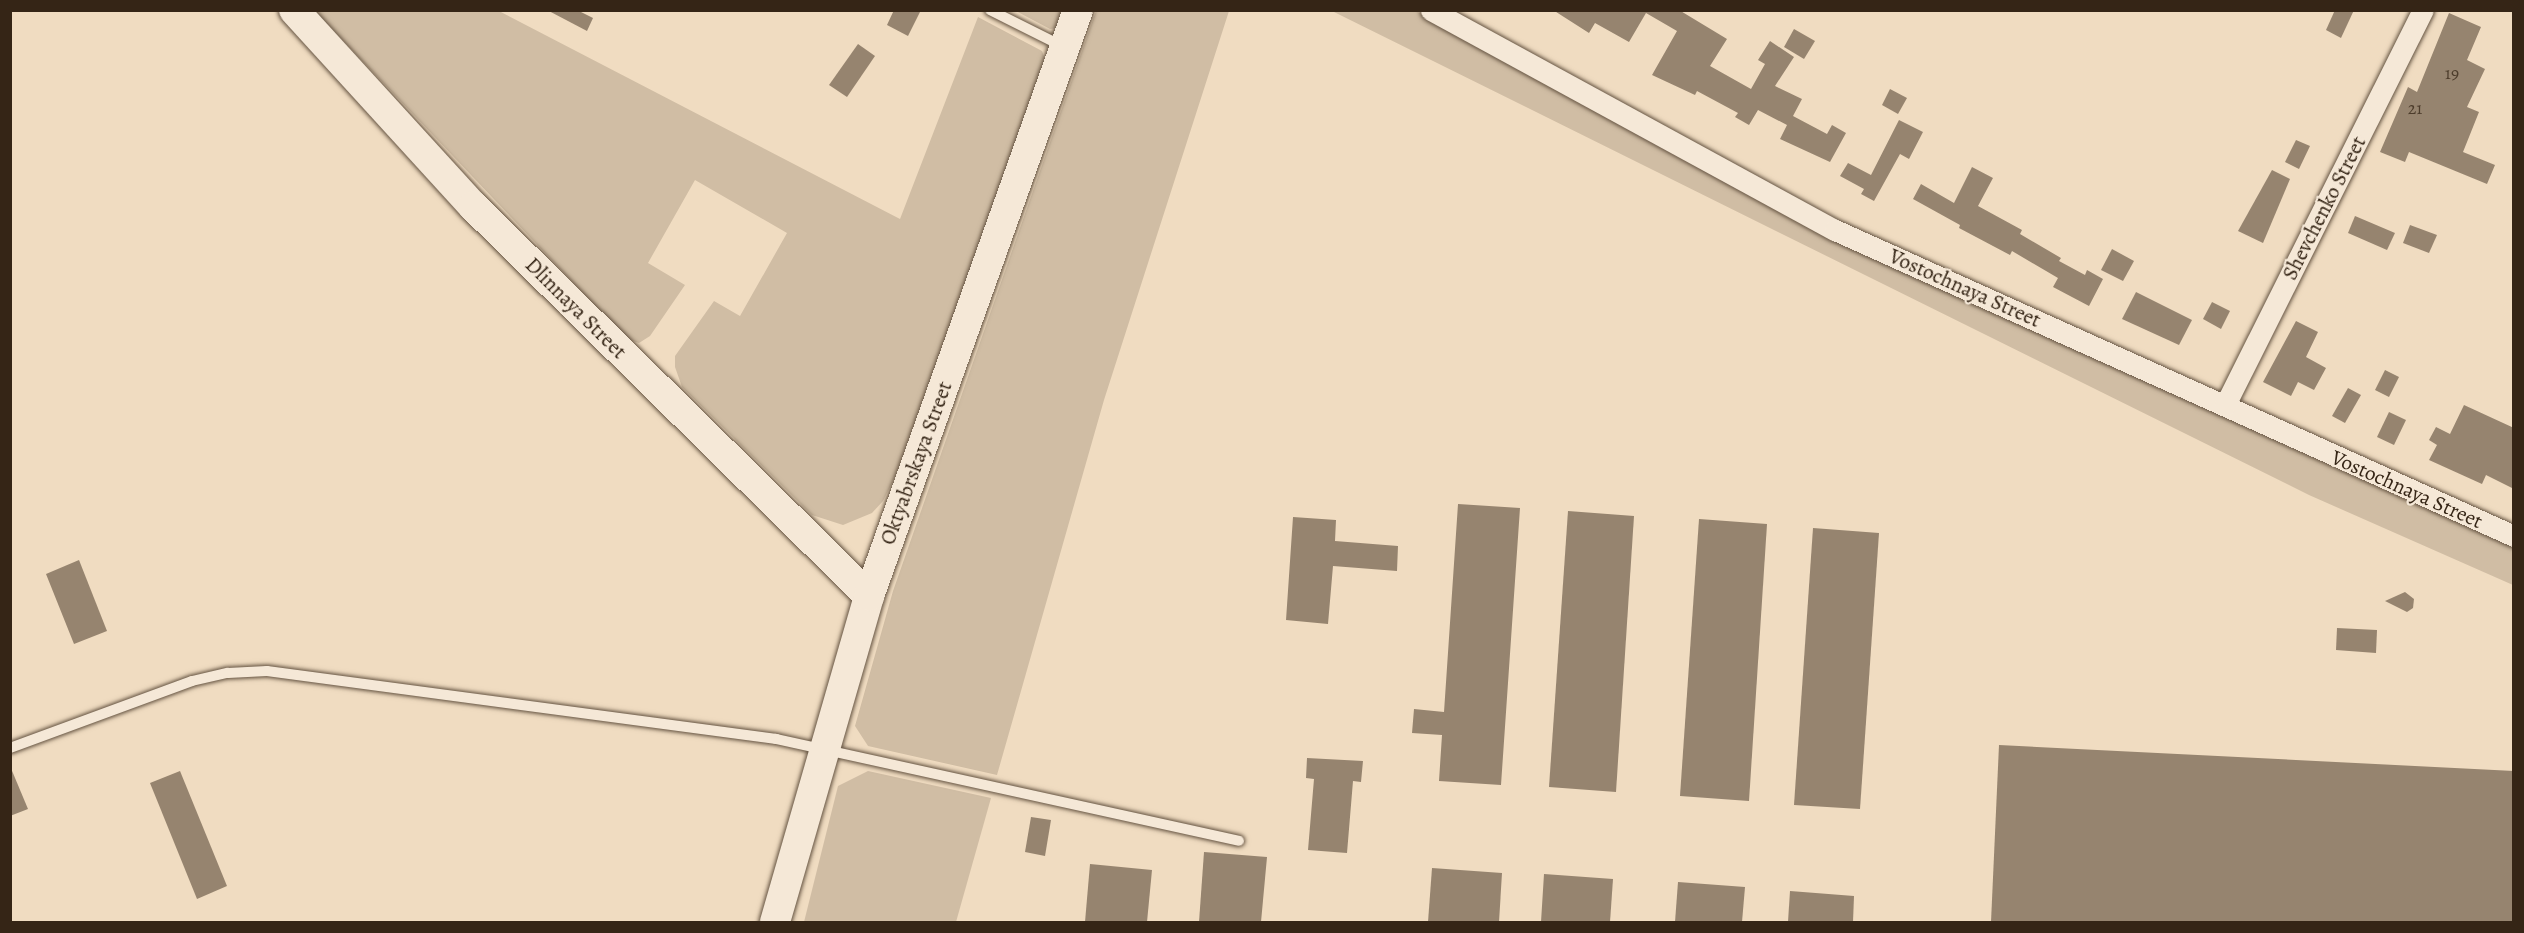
<!DOCTYPE html>
<html>
<head>
<meta charset="utf-8">
<style>
	body { margin:0 }
	#map { position:relative; width:2524px; height:933px; overflow:hidden; background:#f0dcc1; font-family:Alegreya,serif }
	div>[style] { position:absolute }
	[style*='--x'] { left:calc(var(--x)*1px); top:calc(var(--y)*1px); width:calc(var(--w)*1px); rotate:calc(var(--a)*1deg) }
	.green>* { inset:0; background:#d0bda4 }
	.building>* { inset:0; background:#96846f }
	.roads { filter:drop-shadow(0 0 2px #645341) drop-shadow(0 0 2px #645341) }
	.lane>* { height:10px; margin:-5px; padding:0 5px; transform-origin:5px; border-radius:5px; background:#f5e8d7 }
	.street>* { height:21px; margin:-10.5px; padding:0 10.5px; transform-origin:10.5px; border-radius:10.5px; background:#f5e8d7 }
	.secondary>* { height:30px; margin:-15px; padding:0 15px; transform-origin:15px; border-radius:15px; background:#f5e8d7 }
	span { translate:-50% -50%; white-space:nowrap; text-align:center; line-height:1.15; -webkit-text-stroke:4.5px #f5e8d7; paint-order:stroke }
	.number-label { font-size:18px; color:#4d3d2c }
	.number-label span { -webkit-text-stroke-width:0 }
	.street-label { font-size:21px; color:#352516 }
	.frame { position:absolute; inset:0; border:12px solid #352516; pointer-events:none }
</style>
</head>
<body>
<div id="map">
	<div class="green">
		<i style="clip-path:polygon(315px 11px,499px 11px,900px 219px,978px 17px,1042px 51px,1046px 62px,896px 475px,883px 501px,872px 513px,843px 525px,812px 515px,682px 387px,675px 367px,675px 356px,714px 301px,740px 316px,787px 233px,695px 180px,648px 263px,685px 285px,650px 336px,639px 343px,627px 339px)"></i>
		<i style="clip-path:polygon(1016px 11px,1065px 11px,1059px 28px,1050px 29px)"></i>
		<i style="clip-path:polygon(1096px 11px,1229px 11px,1104px 400px,997px 775px,868px 746px,855px 726px,893px 591px)"></i>
		<i style="clip-path:polygon(1332px 11px,1416px 11px,1480px 47px,2220px 415px,2513px 545px,2513px 585px,2309px 495px)"></i>
		<i style="clip-path:polygon(868px 771px,991px 798px,956px 922px,804px 922px,838px 786px)"></i>
	</div>
	<div class="building">
		<i style="clip-path:polygon(547px 10px,577px 10px,593px 18px,587px 31px)"></i>
		<i style="clip-path:polygon(894px 10px,921px 10px,908px 36px,887px 25px)"></i>
		<i style="clip-path:polygon(1553px 10px,1679px 10px,1727px 39px,1710px 66px,1751px 89px,1765px 64px,1758px 60px,1770px 41px,1794px 57px,1775px 86px,1802px 99px,1793px 116px,1827px 134px,1832px 125px,1846px 133px,1830px 162px,1780px 139px,1787px 125px,1758px 110px,1749px 125px,1735px 117px,1738px 113px,1697px 91px,1695px 95px,1652px 75px,1677px 31px,1646px 13px,1629px 42px,1595px 23px,1589px 33px)"></i>
		<i style="clip-path:polygon(2335px 10px,2354px 10px,2341px 38px,2326px 30px)"></i>
		<i style="clip-path:polygon(2449px 13px,2481px 27px,2467px 60px,2485px 69px,2467px 107px,2479px 112px,2463px 152px,2495px 165px,2487px 184px,2409px 152px,2405px 162px,2380px 152px,2408px 87px,2417px 92px)"></i>
		<i style="clip-path:polygon(1794px 29px,1815px 41px,1804px 59px,1784px 47px)"></i>
		<i style="clip-path:polygon(858px 44px,875px 56px,847px 97px,829px 85px)"></i>
		<i style="clip-path:polygon(1890px 89px,1907px 98px,1898px 114px,1882px 105px)"></i>
		<i style="clip-path:polygon(1899px 120px,1923px 132px,1909px 159px,1900px 154px,1874px 201px,1861px 194px,1864px 189px,1840px 176px,1848px 163px,1871px 175px)"></i>
		<i style="clip-path:polygon(2296px 140px,2310px 146px,2299px 169px,2285px 162px)"></i>
		<i style="clip-path:polygon(1972px 167px,1993px 178px,1978px 206px,2022px 230px,2020px 234px,2061px 258px,2059px 261px,2085px 275px,2087px 270px,2103px 279px,2089px 306px,2053px 287px,2058px 278px,2012px 251px,2010px 255px,1959px 228px,1960px 225px,1913px 199px,1921px 184px,1954px 203px)"></i>
		<i style="clip-path:polygon(2272px 170px,2290px 179px,2263px 243px,2238px 231px)"></i>
		<i style="clip-path:polygon(2355px 216px,2395px 233px,2387px 250px,2348px 233px)"></i>
		<i style="clip-path:polygon(2410px 225px,2437px 235px,2429px 253px,2403px 243px)"></i>
		<i style="clip-path:polygon(2112px 249px,2134px 261px,2123px 281px,2101px 270px)"></i>
		<i style="clip-path:polygon(2136px 292px,2192px 320px,2179px 345px,2122px 319px)"></i>
		<i style="clip-path:polygon(2212px 302px,2230px 311px,2221px 329px,2203px 319px)"></i>
		<i style="clip-path:polygon(2296px 321px,2318px 332px,2306px 357px,2326px 368px,2314px 390px,2298px 382px,2291px 396px,2263px 382px)"></i>
		<i style="clip-path:polygon(2385px 370px,2399px 377px,2389px 397px,2375px 390px)"></i>
		<i style="clip-path:polygon(2348px 388px,2361px 395px,2345px 423px,2332px 416px)"></i>
		<i style="clip-path:polygon(2464px 405px,2514px 428px,2514px 489px,2486px 475px,2482px 484px,2429px 460px,2437px 445px,2429px 440px,2436px 427px,2450px 434px)"></i>
		<i style="clip-path:polygon(2389px 412px,2406px 420px,2394px 445px,2377px 437px)"></i>
		<i style="clip-path:polygon(1458px 504px,1520px 508px,1501px 785px,1439px 781px,1442px 735px,1412px 733px,1414px 709px,1444px 712px)"></i>
		<i style="clip-path:polygon(1568px 511px,1634px 516px,1616px 792px,1549px 787px)"></i>
		<i style="clip-path:polygon(1293px 517px,1336px 520px,1335px 541px,1398px 546px,1397px 571px,1333px 566px,1328px 624px,1286px 620px)"></i>
		<i style="clip-path:polygon(1699px 519px,1767px 524px,1749px 801px,1680px 796px)"></i>
		<i style="clip-path:polygon(1813px 528px,1879px 533px,1860px 809px,1794px 805px)"></i>
		<i style="clip-path:polygon(79px 560px,107px 631px,74px 644px,46px 574px)"></i>
		<i style="clip-path:polygon(2405px 592px,2414px 599px,2413px 608px,2407px 612px,2385px 601px)"></i>
		<i style="clip-path:polygon(2337px 628px,2377px 630px,2376px 653px,2336px 650px)"></i>
		<i style="clip-path:polygon(1999px 745px,2514px 771px,2514px 922px,1991px 922px)"></i>
		<i style="clip-path:polygon(1307px 758px,1363px 761px,1361px 782px,1353px 781px,1347px 853px,1308px 850px,1314px 779px,1306px 778px)"></i>
		<i style="clip-path:polygon(10px 766px,28px 809px,10px 816px)"></i>
		<i style="clip-path:polygon(180px 771px,227px 886px,197px 899px,150px 783px)"></i>
		<i style="clip-path:polygon(1031px 817px,1051px 820px,1045px 856px,1025px 852px)"></i>
		<i style="clip-path:polygon(1204px 852px,1267px 857px,1261px 922px,1199px 922px)"></i>
		<i style="clip-path:polygon(1090px 864px,1152px 870px,1147px 922px,1085px 922px)"></i>
		<i style="clip-path:polygon(1432px 868px,1502px 873px,1499px 922px,1428px 922px)"></i>
		<i style="clip-path:polygon(1544px 874px,1613px 879px,1610px 922px,1541px 922px)"></i>
		<i style="clip-path:polygon(1678px 882px,1745px 887px,1742px 922px,1675px 922px)"></i>
		<i style="clip-path:polygon(1790px 891px,1854px 896px,1853px 922px,1788px 922px)"></i>
	</div>
	<div class="roads">
		<div class="lane">
			<i style="--x:990;--y:10;--w:80;--a:26.6"></i>
			<i style="--x:10;--y:748;--w:194;--a:-20.2"></i>
			<i style="--x:192;--y:681;--w:37;--a:-13"></i>
			<i style="--x:228;--y:673;--w:39;--a:-3"></i>
			<i style="--x:267;--y:671;--w:514;--a:7.61"></i>
			<i style="--x:776;--y:739;--w:474;--a:12.4"></i>
		</div>
		<div class="street">
			<i style="--x:1431;--y:10;--w:460;--a:28.6"></i>
			<i style="--x:1835;--y:230;--w:745;--a:24.26"></i>
			<i style="--x:2225;--y:405;--w:442;--a:-63.4"></i>
		</div>
		<div class="secondary">
			<i style="--x:294;--y:10;--w:265;--a:47.6"></i>
			<i style="--x:473;--y:206;--w:556;--a:44.56"></i>
			<i style="--x:775;--y:922;--w:339;--a:-73.9"></i>
			<i style="--x:869;--y:596;--w:622;--a:-70.37"></i>
		</div>
	</div>
	<div class="number-label">
		<span style="left:2452px;top:73px">19</span>
		<span style="left:2415px;top:108px">21</span>
	</div>
	<div class="street-label">
		<span style="left:2324px;top:208px;rotate:-63deg">Shevchenko Street</span>
		<span style="left:1965px;top:288px;rotate:24deg">Vostochnaya Street</span>
		<span style="left:576px;top:308px;rotate:45deg">Dlinnaya Street</span>
		<span style="left:916px;top:463px;rotate:-70deg">Oktyabrskaya Street</span>
		<span style="left:2407px;top:489px;rotate:24deg">Vostochnaya Street</span>
	</div>
	<div class="frame"></div>
</div>
</body>
</html>
